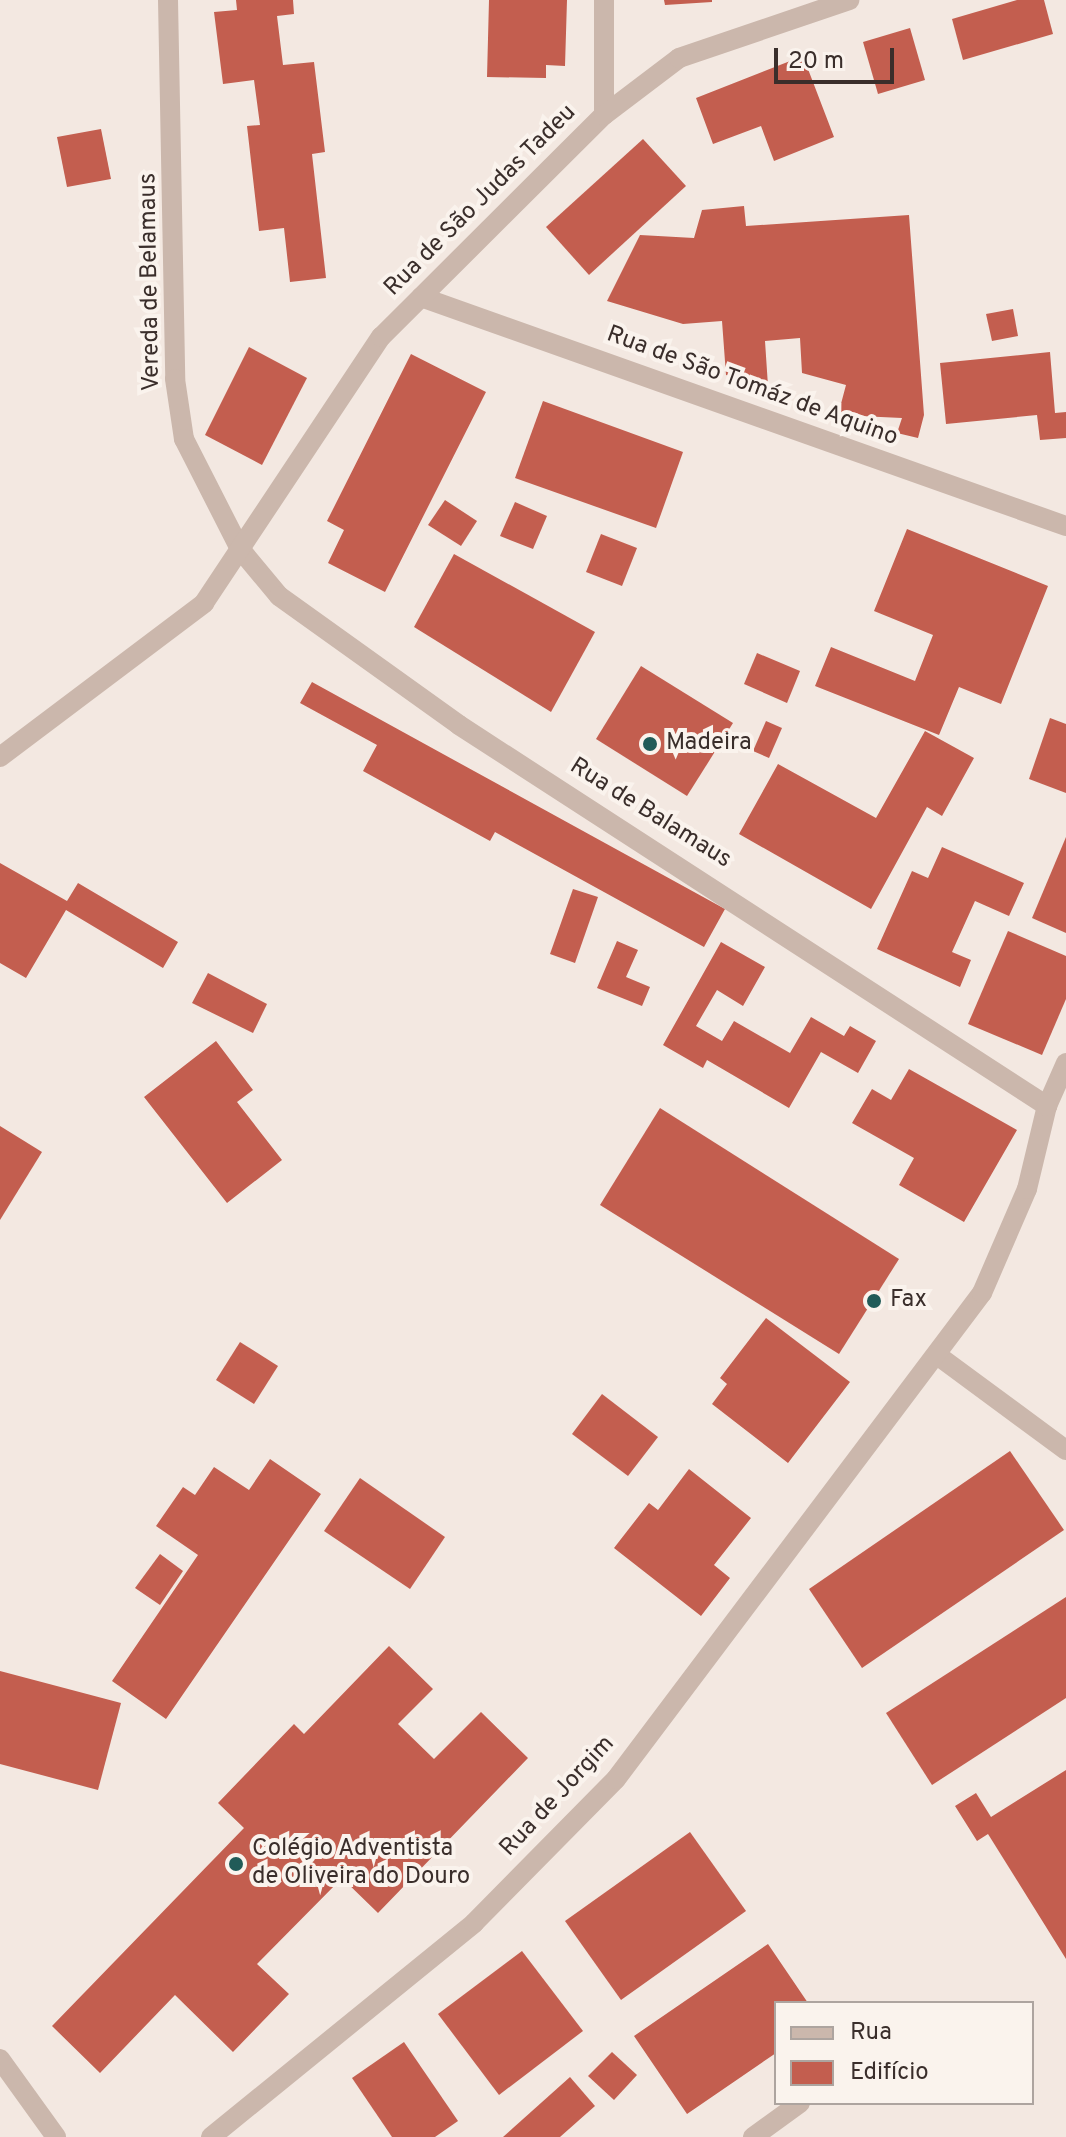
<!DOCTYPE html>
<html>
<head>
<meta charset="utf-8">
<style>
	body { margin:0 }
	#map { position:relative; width:1066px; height:2137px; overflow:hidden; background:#f3e8e1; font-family:Overpass,sans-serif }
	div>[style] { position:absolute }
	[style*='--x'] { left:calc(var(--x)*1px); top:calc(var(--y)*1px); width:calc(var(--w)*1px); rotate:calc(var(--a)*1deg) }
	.building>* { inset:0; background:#c35e4f }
	.street>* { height:20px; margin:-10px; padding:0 10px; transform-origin:10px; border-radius:10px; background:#cbb7ac }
	.dots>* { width:22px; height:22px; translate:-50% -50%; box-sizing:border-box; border:4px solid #faf3ed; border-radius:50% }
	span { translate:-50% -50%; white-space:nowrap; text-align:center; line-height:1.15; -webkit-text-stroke:8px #faf3ed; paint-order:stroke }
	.street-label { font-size:24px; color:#3a2e2b }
	.poi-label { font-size:24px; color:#3a2e2b }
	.left { translate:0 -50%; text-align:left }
	.legend { position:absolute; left:774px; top:2001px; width:260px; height:104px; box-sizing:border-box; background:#faf3ed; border:2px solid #ada49f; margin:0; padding:10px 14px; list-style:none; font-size:24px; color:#3a2e2b }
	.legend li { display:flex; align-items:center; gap:16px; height:40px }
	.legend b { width:40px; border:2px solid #ada49f }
	.scale { position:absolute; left:774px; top:48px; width:120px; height:36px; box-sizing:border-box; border:4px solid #3a2e2b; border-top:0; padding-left:10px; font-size:24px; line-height:28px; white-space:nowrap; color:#3a2e2b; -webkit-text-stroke:6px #faf3ed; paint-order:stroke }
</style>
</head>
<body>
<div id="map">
	<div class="building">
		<i style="clip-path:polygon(236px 0,293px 0,294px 14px,277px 16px,283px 65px,314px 62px,325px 152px,312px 154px,326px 278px,290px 282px,284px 228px,259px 231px,247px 126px,260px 125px,254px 80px,223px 84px,214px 12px,237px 10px)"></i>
		<i style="clip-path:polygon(489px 0,567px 0,565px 66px,546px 65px,546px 78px,487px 77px)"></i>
		<i style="clip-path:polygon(664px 0,712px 0,712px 2px,665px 5px)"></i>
		<i style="clip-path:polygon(1017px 0,1044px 0,1053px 34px,963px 60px,952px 19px)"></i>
		<i style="clip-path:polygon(910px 28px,925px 80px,878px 94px,863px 42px)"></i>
		<i style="clip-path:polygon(803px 56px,834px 137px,774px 161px,761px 126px,713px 144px,696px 98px)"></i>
		<i style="clip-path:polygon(101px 129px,111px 179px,67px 187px,57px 137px)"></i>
		<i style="clip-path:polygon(643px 139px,686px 186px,589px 275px,546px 227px)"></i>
		<i style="clip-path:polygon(744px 206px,746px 226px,909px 215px,924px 415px,918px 438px,897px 433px,902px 418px,838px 415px,846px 385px,802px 373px,800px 338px,765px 341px,768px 386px,726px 375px,722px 321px,683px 324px,607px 301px,640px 235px,694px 238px,702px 210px)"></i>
		<i style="clip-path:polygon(1013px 309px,1018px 336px,992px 341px,986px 314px)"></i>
		<i style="clip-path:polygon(249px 347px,307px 378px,262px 465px,205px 435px)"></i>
		<i style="clip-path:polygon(1050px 352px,1055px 413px,1066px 412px,1066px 438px,1040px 440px,1037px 415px,946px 424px,940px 363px)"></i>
		<i style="clip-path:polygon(411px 354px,486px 392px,385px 592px,328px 563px,344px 530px,327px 521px)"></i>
		<i style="clip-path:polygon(543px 401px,683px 452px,656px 528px,515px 478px)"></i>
		<i style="clip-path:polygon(445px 500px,477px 521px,461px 546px,428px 525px)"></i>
		<i style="clip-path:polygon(515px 502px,547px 516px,533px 549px,500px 536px)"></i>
		<i style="clip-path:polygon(907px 529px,1048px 586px,1001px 704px,959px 687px,939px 735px,815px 686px,831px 647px,915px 681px,933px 635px,874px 611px)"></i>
		<i style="clip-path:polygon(601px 534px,637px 548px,622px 586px,586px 572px)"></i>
		<i style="clip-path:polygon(454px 554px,595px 632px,551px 712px,414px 627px)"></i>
		<i style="clip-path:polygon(757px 653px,800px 671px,787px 703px,744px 684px)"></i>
		<i style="clip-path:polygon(641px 666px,733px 723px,687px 796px,596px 739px)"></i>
		<i style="clip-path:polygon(312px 682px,725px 909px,704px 947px,495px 832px,490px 841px,363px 771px,377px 745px,300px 703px)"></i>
		<i style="clip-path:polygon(1050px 718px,1066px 724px,1066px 793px,1029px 779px)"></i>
		<i style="clip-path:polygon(766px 721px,782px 728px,769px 758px,753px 751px)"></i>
		<i style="clip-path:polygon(925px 731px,974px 758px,942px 816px,927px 807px,871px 909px,739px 834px,778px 764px,876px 818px)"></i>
		<i style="clip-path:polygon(1066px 837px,1066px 933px,1032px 918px)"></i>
		<i style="clip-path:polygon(942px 847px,1024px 883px,1009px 916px,975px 901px,952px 952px,971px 960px,960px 987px,877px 949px,912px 871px,928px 878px)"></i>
		<i style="clip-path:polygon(0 863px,67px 901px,78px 883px,178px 942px,163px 968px,66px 910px,26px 978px,0 963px)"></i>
		<i style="clip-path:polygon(573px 889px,598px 897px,575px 963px,550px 954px)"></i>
		<i style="clip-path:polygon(1008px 931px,1066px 956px,1066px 999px,1042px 1055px,968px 1024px)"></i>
		<i style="clip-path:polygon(617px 941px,638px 950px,626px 977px,650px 987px,642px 1006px,597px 988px)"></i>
		<i style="clip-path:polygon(721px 942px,765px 967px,743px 1006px,717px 990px,696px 1026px,722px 1041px,734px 1021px,790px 1053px,811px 1017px,844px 1036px,850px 1026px,876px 1041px,858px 1073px,821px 1052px,789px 1108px,707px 1060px,703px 1068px,663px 1045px)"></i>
		<i style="clip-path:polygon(208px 973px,267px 1004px,253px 1033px,192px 1003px)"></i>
		<i style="clip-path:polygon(216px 1041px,253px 1090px,237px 1102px,282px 1160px,227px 1203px,144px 1097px)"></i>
		<i style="clip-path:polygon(909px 1069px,1017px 1130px,964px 1222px,899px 1185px,914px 1158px,852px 1123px,872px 1089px,891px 1100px)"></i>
		<i style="clip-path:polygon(660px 1108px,899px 1259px,839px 1354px,600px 1205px)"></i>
		<i style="clip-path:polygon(0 1126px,42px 1152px,0 1220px)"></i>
		<i style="clip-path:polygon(766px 1318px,850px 1382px,788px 1463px,712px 1404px,727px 1384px,720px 1378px)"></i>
		<i style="clip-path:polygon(240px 1342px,278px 1366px,254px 1404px,216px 1380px)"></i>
		<i style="clip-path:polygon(602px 1394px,658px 1437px,628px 1476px,572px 1434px)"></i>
		<i style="clip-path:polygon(1010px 1451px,1064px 1530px,862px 1668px,809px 1589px)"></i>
		<i style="clip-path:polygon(270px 1459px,321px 1494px,166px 1719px,112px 1681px,198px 1555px,156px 1526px,183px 1487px,195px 1495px,214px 1467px,249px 1490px)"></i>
		<i style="clip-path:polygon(689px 1469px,751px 1518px,714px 1565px,730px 1578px,701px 1616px,614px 1548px,649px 1503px,658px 1510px)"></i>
		<i style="clip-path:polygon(360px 1478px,445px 1537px,410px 1589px,324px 1531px)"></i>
		<i style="clip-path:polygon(160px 1554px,183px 1571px,160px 1605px,135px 1588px)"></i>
		<i style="clip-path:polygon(1066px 1597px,1066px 1698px,932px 1785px,886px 1713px)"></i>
		<i style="clip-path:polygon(389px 1646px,433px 1689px,398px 1724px,434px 1759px,481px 1712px,528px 1758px,378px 1913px,342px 1878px,257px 1964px,289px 1994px,233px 2052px,175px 1995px,100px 2073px,52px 2026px,244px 1828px,218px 1803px,294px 1724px,304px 1734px)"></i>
		<i style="clip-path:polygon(0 1671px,121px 1703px,98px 1790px,0 1764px)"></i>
		<i style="clip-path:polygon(1066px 1770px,1066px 1959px,988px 1834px,977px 1841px,955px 1806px,976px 1793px,991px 1817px)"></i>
		<i style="clip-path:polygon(690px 1832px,746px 1911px,621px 2000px,565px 1921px)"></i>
		<i style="clip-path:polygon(768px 1944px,808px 2003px,776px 2003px,776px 2053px,687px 2114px,634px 2036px)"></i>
		<i style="clip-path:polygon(522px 1951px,583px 2031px,499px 2095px,438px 2014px)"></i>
		<i style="clip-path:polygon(404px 2042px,458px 2121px,435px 2137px,392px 2137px,352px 2078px)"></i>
		<i style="clip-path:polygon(612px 2052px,637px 2075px,614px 2100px,588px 2076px)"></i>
		<i style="clip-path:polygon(570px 2077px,595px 2106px,560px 2137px,503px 2137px)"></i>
	</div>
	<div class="street">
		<i style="--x:168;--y:0;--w:379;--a:88.9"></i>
		<i style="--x:175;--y:379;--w:61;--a:81.5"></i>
		<i style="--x:184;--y:439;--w:123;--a:63"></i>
		<i style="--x:240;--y:549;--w:61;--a:50.3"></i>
		<i style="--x:279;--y:596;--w:221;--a:35.6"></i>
		<i style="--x:459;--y:725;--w:701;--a:32.94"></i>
		<i style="--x:604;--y:0;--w:115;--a:90"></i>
		<i style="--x:421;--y:297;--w:684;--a:19.55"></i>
		<i style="--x:0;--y:757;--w:256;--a:-37"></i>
		<i style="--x:204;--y:603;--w:320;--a:-56.4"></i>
		<i style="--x:381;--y:337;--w:315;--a:-44.9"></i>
		<i style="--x:604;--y:115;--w:94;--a:-37.2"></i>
		<i style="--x:679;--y:58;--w:180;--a:-18.8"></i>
		<i style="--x:937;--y:1355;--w:160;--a:36.4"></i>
		<i style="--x:0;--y:2059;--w:96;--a:54.3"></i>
		<i style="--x:211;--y:2137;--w:339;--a:-39.1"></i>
		<i style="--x:474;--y:1923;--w:202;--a:-45.4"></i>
		<i style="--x:616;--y:1779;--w:608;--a:-53.02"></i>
		<i style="--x:982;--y:1293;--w:113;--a:-66.6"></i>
		<i style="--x:1027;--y:1189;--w:85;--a:-76.5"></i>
		<i style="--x:1047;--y:1106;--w:47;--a:-66.2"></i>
		<i style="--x:753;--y:2137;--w:58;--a:-35.9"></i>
	</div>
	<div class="dots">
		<i style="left:650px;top:744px;background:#215b58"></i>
		<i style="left:874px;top:1301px;background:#215b58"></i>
		<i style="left:236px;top:1864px;background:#215b58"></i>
	</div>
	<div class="street-label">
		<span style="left:481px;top:201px;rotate:-45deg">Rua de São Judas Tadeu</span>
		<span style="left:151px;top:282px;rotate:-91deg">Vereda de Belamaus</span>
		<span style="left:752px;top:387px;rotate:20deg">Rua de São Tomáz de Aquino</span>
		<span style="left:650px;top:814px;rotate:32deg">Rua de Balamaus</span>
		<span style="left:558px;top:1797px;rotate:-47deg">Rua de Jorgim</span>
	</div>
	<div class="poi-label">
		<span class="left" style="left:666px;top:744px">Madeira</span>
		<span class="left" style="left:890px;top:1301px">Fax</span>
		<span class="left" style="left:252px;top:1864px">Colégio Adventista<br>de Oliveira do Douro</span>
	</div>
	<ul class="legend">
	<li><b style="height:10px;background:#cbb7ac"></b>Rua</li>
	<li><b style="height:22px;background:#c35e4f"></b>Edifício</li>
	</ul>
	<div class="scale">20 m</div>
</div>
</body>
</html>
